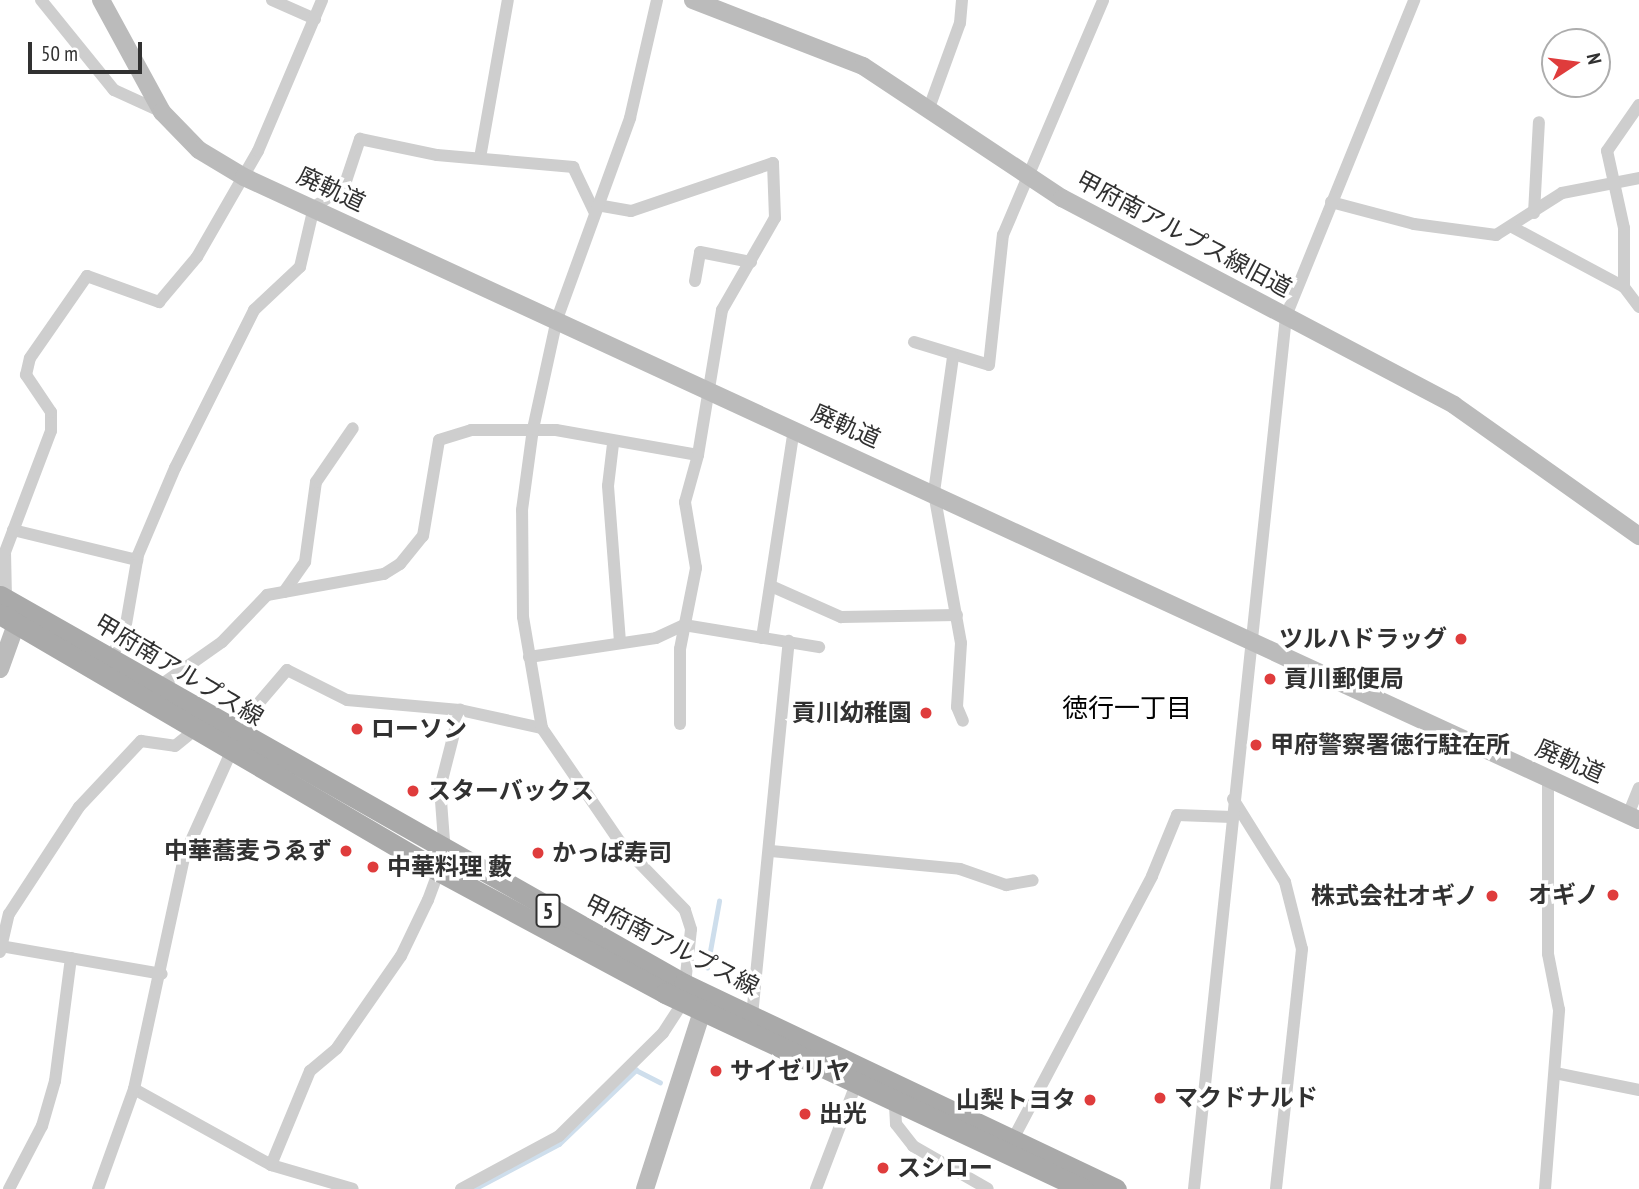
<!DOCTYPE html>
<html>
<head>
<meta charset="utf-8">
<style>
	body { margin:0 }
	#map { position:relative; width:1639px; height:1189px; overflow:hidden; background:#fff; font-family:"PT Sans Narrow","Noto Sans JP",sans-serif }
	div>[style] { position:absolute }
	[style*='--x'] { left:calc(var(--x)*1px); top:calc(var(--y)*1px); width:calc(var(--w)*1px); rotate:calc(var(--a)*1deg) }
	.stream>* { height:4.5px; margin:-2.25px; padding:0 2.25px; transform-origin:2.25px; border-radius:2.25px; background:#cedeec }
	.street>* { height:12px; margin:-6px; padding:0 6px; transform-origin:6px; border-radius:6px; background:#cecece }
	.secondary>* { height:18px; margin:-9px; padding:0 9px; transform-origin:9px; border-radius:9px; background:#bbb }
	.primary>* { height:21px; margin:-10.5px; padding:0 10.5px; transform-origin:10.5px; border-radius:10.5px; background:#a9a9a9 }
	.dots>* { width:19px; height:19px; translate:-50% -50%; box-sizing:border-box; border:4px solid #fff; border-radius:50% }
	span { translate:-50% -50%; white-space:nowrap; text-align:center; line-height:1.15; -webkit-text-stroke:7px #fff; paint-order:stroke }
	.shield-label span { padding:2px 5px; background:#fff; border:2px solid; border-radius:5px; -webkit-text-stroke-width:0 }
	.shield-label { font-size:23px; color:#313131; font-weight:700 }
	.street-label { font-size:24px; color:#313131 }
	.poi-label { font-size:24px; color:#313131; font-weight:700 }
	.right { translate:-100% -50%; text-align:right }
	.left { translate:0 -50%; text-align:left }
	.neighbourhood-label { font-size:26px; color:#000 }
	.north { position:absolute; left:1541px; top:28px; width:70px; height:70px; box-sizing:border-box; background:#fff; border:2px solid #adadad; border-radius:50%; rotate:77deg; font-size:19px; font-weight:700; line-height:28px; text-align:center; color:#313131 }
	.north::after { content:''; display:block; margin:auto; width:24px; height:32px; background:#df3c3c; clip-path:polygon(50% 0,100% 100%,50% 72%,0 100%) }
	.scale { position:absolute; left:28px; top:42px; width:114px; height:32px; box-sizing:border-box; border:4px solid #313131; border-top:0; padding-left:9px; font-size:21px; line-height:24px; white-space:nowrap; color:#313131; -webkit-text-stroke:5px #fff; paint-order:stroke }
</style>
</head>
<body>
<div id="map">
	<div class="stream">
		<i style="--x:707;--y:968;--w:68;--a:-79.8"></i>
		<i style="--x:474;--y:1189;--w:96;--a:-27.9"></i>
		<i style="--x:559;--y:1144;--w:107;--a:-43.9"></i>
		<i style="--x:636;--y:1070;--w:27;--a:27"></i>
	</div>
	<div class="street">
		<i style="--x:41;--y:0;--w:116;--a:51"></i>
		<i style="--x:114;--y:90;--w:53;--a:24.6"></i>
		<i style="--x:272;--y:0;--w:47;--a:23.8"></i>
		<i style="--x:929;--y:108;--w:90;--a:-70"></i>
		<i style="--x:960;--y:23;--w:23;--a:-85"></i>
		<i style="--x:480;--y:158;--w:160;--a:-80"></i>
		<i style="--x:1331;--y:202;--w:86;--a:14.8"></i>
		<i style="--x:1414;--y:224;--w:83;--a:7.6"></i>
		<i style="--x:1496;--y:235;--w:78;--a:-32.5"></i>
		<i style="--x:1562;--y:193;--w:78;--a:-11"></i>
		<i style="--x:1534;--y:213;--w:91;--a:-86.9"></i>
		<i style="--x:1514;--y:228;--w:125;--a:28.2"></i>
		<i style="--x:1624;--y:287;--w:25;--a:53"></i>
		<i style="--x:695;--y:281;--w:29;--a:-80"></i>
		<i style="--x:700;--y:252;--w:52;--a:11.1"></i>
		<i style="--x:1624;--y:287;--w:59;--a:-90"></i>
		<i style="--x:1624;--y:228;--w:79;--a:-102.4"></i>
		<i style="--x:1607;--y:151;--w:56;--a:-55.2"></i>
		<i style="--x:914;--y:342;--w:78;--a:17"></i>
		<i style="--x:989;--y:365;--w:131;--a:-83.9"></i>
		<i style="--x:1003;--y:235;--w:255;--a:-66.9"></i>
		<i style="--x:953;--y:357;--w:137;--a:98"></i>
		<i style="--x:934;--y:493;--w:152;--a:79.8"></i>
		<i style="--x:961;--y:643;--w:64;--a:93.6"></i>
		<i style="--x:957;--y:707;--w:15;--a:67"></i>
		<i style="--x:613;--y:444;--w:42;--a:96.8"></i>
		<i style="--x:608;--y:486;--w:157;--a:85.6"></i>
		<i style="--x:13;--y:530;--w:128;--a:13.6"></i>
		<i style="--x:771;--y:586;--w:77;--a:23.9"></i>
		<i style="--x:841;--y:617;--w:116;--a:-1"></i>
		<i style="--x:284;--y:592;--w:37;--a:-55"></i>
		<i style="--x:305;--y:562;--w:81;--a:-82.2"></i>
		<i style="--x:316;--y:482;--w:65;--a:-55.6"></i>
		<i style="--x:6;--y:599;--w:47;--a:-91.2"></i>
		<i style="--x:5;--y:552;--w:129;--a:-69.2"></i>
		<i style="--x:51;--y:431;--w:19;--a:-90"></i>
		<i style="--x:51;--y:412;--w:45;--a:-124"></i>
		<i style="--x:26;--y:375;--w:17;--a:-77"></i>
		<i style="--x:30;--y:358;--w:100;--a:-55.2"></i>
		<i style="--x:87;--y:276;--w:77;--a:19.9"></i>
		<i style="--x:159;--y:302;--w:59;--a:-49.8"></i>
		<i style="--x:197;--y:257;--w:122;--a:-60.1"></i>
		<i style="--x:258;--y:151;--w:164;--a:-67"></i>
		<i style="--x:762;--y:638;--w:210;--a:-81.3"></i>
		<i style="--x:529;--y:657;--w:128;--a:-8.5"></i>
		<i style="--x:656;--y:638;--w:31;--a:-25"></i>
		<i style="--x:684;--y:625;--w:137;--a:9.3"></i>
		<i style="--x:111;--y:658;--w:31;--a:-63"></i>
		<i style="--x:125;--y:630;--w:76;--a:-80.2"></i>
		<i style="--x:138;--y:555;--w:95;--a:-67"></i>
		<i style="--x:175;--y:468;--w:177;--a:-63.4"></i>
		<i style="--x:254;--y:310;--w:63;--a:-43.1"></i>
		<i style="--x:300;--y:267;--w:62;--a:-76.9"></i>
		<i style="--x:314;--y:207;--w:36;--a:-34"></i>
		<i style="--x:344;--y:187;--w:51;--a:-71.6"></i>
		<i style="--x:360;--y:139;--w:79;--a:11.7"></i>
		<i style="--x:437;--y:155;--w:137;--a:5"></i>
		<i style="--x:573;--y:167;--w:49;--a:64.5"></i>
		<i style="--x:158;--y:687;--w:78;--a:-35.1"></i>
		<i style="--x:222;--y:642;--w:65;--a:-46.2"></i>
		<i style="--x:267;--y:595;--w:119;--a:-10.2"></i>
		<i style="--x:384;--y:574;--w:19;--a:-32"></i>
		<i style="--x:400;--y:564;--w:36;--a:-51"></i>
		<i style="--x:423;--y:536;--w:97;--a:-80.5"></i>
		<i style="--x:439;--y:440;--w:34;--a:-17"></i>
		<i style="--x:471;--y:430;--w:85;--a:0"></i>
		<i style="--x:556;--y:430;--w:144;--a:10"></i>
		<i style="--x:698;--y:455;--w:147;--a:-80.6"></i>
		<i style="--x:722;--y:310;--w:106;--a:-60.1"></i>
		<i style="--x:775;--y:218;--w:55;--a:-92.1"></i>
		<i style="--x:773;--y:163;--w:150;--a:161.3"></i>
		<i style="--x:631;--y:211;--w:36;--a:-170"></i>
		<i style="--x:680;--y:724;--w:75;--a:-90"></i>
		<i style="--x:680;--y:649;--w:83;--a:-78.8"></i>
		<i style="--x:696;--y:568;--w:67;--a:-99.5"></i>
		<i style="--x:685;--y:502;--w:49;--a:-74.5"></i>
		<i style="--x:233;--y:733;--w:83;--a:-49.4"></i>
		<i style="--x:287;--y:670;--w:67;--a:26.6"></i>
		<i style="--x:347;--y:700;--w:113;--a:5.1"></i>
		<i style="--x:460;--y:710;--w:84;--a:12.4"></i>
		<i style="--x:1233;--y:799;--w:98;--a:57.9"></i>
		<i style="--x:1285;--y:882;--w:69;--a:75.8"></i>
		<i style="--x:1302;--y:949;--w:241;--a:96.2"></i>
		<i style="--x:1628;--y:815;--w:29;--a:-68"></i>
		<i style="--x:771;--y:851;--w:190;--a:5.4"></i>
		<i style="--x:960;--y:869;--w:49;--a:19.2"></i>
		<i style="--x:1006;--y:885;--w:27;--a:-10"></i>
		<i style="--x:0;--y:946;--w:164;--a:9.8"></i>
		<i style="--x:0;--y:952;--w:39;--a:-77"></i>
		<i style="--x:9;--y:914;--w:128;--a:-56.8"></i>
		<i style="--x:79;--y:807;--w:91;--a:-46.8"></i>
		<i style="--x:141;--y:741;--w:34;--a:8"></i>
		<i style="--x:175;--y:746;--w:26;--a:-39"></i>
		<i style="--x:752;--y:1016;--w:377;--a:-84.4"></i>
		<i style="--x:1555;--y:1073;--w:86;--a:11.4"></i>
		<i style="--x:134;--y:1089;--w:157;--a:29"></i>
		<i style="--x:271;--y:1165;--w:85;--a:16.3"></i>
		<i style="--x:895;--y:1105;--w:19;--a:87"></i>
		<i style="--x:896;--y:1124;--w:28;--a:52"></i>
		<i style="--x:913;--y:1146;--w:86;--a:29.8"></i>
		<i style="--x:1013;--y:1139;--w:297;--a:-62.1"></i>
		<i style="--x:1152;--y:876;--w:66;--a:-67.7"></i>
		<i style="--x:1177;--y:815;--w:55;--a:2.1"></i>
		<i style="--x:271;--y:1165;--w:102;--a:-67.5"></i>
		<i style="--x:310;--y:1071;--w:35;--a:-40"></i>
		<i style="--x:337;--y:1048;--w:112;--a:-55.2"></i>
		<i style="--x:401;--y:956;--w:62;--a:-64.3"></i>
		<i style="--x:428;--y:900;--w:49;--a:-69.7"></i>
		<i style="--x:445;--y:854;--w:66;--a:-94.3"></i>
		<i style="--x:440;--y:788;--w:81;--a:-75.6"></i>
		<i style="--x:9;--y:1189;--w:71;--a:-62.4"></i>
		<i style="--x:42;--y:1126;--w:47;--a:-73.9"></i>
		<i style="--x:55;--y:1081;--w:124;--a:-82.6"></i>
		<i style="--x:98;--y:1189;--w:106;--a:-70.2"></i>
		<i style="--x:134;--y:1089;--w:240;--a:-77.8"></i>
		<i style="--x:185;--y:854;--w:114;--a:-65.7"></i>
		<i style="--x:461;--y:1189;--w:111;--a:-28.4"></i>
		<i style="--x:559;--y:1136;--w:146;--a:-44.7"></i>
		<i style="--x:663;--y:1033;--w:37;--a:-57"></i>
		<i style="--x:683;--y:1002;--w:73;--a:-83.7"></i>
		<i style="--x:691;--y:929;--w:20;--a:-108"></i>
		<i style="--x:685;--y:910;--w:91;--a:-134.1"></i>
		<i style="--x:622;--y:845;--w:142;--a:-124.4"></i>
		<i style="--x:542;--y:728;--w:113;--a:-99.7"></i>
		<i style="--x:523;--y:617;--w:107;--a:-90.5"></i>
		<i style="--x:522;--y:510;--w:82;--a:-82.3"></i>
		<i style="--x:533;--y:429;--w:113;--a:-77.7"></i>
		<i style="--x:557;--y:319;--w:214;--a:-70"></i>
		<i style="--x:630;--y:118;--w:121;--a:-77.1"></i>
		<i style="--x:816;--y:1189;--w:109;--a:-69.1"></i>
		<i style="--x:1194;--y:1189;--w:878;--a:-83.98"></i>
		<i style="--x:1286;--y:316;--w:341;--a:-67.9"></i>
		<i style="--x:1545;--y:1189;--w:180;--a:-85.5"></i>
		<i style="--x:1559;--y:1010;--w:57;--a:-101.1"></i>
		<i style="--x:1548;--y:954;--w:176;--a:-90"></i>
	</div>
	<div class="secondary">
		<i style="--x:101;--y:0;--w:128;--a:61.4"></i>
		<i style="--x:162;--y:112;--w:53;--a:45.8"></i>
		<i style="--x:199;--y:150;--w:52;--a:31"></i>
		<i style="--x:244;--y:177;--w:1536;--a:24.75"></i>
		<i style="--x:693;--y:0;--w:182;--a:21.2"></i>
		<i style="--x:863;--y:66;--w:239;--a:33.6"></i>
		<i style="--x:1062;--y:198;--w:443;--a:27.8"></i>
		<i style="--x:1454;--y:405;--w:227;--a:35.3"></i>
		<i style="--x:0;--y:669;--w:59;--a:-70.3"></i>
		<i style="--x:645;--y:1189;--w:200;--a:-72.2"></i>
	</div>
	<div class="primary">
		<i style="--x:0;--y:596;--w:786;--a:29.56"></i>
		<i style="--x:684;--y:984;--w:478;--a:25.4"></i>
		<i style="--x:0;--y:614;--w:506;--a:30.36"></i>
		<i style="--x:437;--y:870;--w:259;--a:28.3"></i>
		<i style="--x:665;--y:993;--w:462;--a:25.1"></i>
	</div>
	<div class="dots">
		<i style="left:1461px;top:639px;background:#df3c3c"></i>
		<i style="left:1270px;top:679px;background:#df3c3c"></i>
		<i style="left:926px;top:713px;background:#df3c3c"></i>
		<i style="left:357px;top:729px;background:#df3c3c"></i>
		<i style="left:1256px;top:745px;background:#df3c3c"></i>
		<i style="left:413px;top:791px;background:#df3c3c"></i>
		<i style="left:346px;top:851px;background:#df3c3c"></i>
		<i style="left:538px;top:853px;background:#df3c3c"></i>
		<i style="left:373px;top:867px;background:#df3c3c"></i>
		<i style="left:1613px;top:895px;background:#df3c3c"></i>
		<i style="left:1492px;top:896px;background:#df3c3c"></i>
		<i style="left:716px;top:1071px;background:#df3c3c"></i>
		<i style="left:1160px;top:1098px;background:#df3c3c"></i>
		<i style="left:1090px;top:1100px;background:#df3c3c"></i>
		<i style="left:805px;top:1114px;background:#df3c3c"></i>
		<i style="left:883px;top:1168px;background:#df3c3c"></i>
	</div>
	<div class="shield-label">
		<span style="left:548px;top:911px">5</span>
	</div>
	<div class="street-label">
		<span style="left:331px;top:189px;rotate:25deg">廃軌道</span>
		<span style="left:1184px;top:234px;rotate:28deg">甲府南アルプス線旧道</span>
		<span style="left:846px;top:426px;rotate:24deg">廃軌道</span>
		<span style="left:179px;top:670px;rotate:31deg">甲府南アルプス線</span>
		<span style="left:1570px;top:761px;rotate:24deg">廃軌道</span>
		<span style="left:672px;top:945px;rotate:27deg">甲府南アルプス線</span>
	</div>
	<div class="poi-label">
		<span class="right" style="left:1447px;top:639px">ツルハドラッグ</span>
		<span class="left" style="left:1284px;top:679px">貢川郵便局</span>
		<span class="right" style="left:912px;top:713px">貢川幼稚園</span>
		<span class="left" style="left:371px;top:729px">ローソン</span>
		<span class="left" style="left:1270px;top:745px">甲府警察署徳行駐在所</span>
		<span class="left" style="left:427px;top:791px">スターバックス</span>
		<span class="right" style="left:332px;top:851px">中華蕎麦うゑず</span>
		<span class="left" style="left:552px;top:853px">かっぱ寿司</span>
		<span class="left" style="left:387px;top:867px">中華料理 藪</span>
		<span class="right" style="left:1599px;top:895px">オギノ</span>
		<span class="right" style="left:1478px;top:896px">株式会社オギノ</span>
		<span class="left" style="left:730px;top:1071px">サイゼリヤ</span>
		<span class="left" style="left:1174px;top:1098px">マクドナルド</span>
		<span class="right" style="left:1076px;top:1100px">山梨トヨタ</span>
		<span class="left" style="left:819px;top:1114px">出光</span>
		<span class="left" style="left:897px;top:1168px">スシロー</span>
	</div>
	<div class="neighbourhood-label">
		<span style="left:1127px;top:708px">徳行一丁目</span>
	</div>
	<div class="north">N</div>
	<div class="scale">50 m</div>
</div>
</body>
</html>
